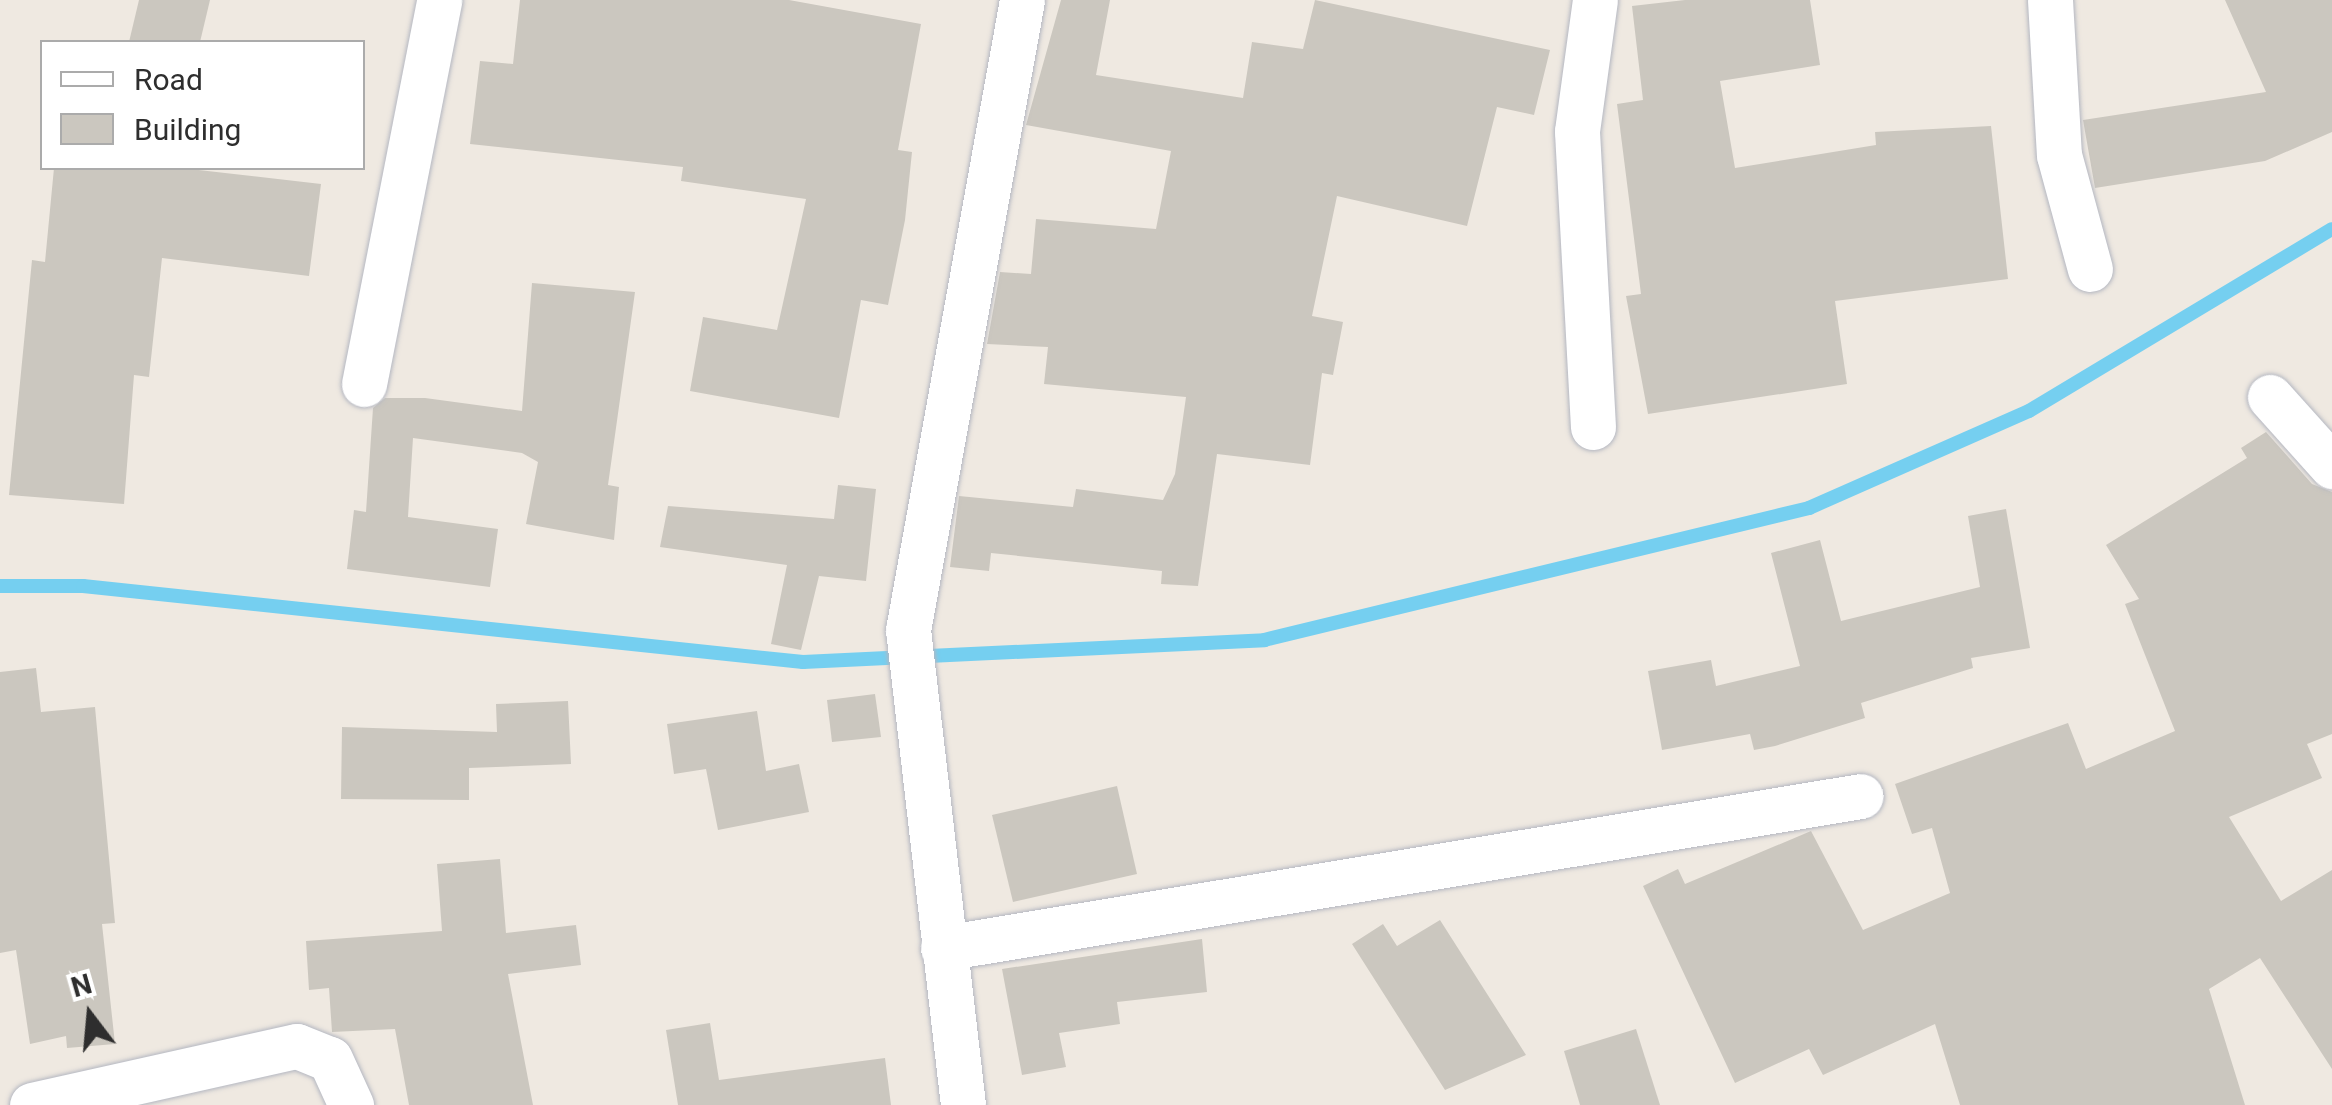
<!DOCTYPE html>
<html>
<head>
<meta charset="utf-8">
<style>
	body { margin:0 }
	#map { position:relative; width:2332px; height:1105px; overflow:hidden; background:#efe9e1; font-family:Roboto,sans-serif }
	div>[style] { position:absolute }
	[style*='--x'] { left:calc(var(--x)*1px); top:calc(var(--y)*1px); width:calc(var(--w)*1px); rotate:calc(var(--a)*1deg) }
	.stream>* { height:14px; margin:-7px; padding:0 7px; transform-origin:7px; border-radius:7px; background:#75cff0 }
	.building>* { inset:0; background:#cbc7bf }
	.roads { filter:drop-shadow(0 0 2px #b4b7c1) drop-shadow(0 0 2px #b4b7c1) }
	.minor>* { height:45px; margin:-22.5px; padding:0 22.5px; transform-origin:22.5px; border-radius:22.5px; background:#fff }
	span { translate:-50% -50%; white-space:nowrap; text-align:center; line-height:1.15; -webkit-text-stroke:9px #fff; paint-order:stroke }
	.legend { position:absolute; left:40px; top:40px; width:325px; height:130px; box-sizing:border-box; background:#fff; border:2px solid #ababab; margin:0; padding:12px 18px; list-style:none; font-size:30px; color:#2e2e2e }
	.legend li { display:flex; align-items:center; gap:20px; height:50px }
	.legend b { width:50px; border:2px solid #ababab }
	.north { position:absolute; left:40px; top:965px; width:100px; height:100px; -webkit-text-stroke:8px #fff; paint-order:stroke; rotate:344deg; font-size:28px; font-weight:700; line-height:40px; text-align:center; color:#2e2e2e }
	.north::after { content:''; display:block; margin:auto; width:35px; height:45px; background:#2e2e2e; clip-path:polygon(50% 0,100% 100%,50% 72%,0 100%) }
</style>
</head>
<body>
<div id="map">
	<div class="stream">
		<i style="--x:0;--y:586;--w:83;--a:0"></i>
		<i style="--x:83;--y:586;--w:724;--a:6.03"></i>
		<i style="--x:803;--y:662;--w:462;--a:-2.7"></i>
		<i style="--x:1264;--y:640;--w:561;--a:-13.61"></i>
		<i style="--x:1809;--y:508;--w:240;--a:-23.8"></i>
		<i style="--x:2029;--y:411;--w:353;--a:-31"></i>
	</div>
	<div class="building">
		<i style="clip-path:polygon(139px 0,210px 0,200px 42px,129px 42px)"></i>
		<i style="clip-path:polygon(520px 0,789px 0,921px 24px,898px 150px,912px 152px,905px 220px,888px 305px,861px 300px,839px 418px,690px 391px,703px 317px,777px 330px,806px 199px,681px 181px,683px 167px,470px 144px,480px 61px,513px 64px)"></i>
		<i style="clip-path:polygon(1061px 0,1110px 0,1096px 75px,1243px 98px,1252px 42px,1303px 49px,1315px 0,1550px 50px,1534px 115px,1497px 107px,1467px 226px,1337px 196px,1312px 316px,1343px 322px,1333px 375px,1322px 373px,1310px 465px,1217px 454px,1198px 586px,1161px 584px,1162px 571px,991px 553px,989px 571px,950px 567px,959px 496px,1073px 507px,1076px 489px,1163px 500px,1175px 474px,1186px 397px,1044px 384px,1048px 347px,987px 344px,1000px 272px,1031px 274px,1036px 219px,1156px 229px,1171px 151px,1026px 125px)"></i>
		<i style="clip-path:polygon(1685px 0,1810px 0,1820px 65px,1720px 81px,1735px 168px,1876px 145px,1875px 132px,1991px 126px,2008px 279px,1835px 301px,1847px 384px,1648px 414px,1626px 296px,1641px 294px,1617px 104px,1643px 100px,1632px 6px)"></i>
		<i style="clip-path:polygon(2225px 0,2332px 0,2332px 132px,2265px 161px,2095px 188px,2083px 120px,2266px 92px)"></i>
		<i style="clip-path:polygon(54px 168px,181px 168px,321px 184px,309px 276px,162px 258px,149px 377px,134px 375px,124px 504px,9px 495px,32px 260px,45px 262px)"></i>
		<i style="clip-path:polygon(532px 283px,635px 292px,608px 485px,619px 487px,614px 540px,526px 524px,538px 462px,522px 453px,413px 438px,408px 517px,498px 529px,490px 587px,347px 569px,354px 510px,366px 512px,373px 408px,385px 398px,425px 398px,522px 411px)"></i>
		<i style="clip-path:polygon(2266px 432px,2312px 484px,2332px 492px,2332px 734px,2307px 744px,2322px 778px,2229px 817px,2281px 901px,2332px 870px,2332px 1069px,2260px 958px,2209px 989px,2245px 1105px,1960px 1105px,1935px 1024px,1823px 1075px,1809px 1049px,1735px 1083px,1643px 886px,1678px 869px,1685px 884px,1811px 831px,1863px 930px,1950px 893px,1932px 828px,1912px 834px,1895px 784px,2068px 723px,2086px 769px,2175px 731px,2125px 604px,2139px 599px,2106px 545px,2247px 458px,2241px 448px)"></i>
		<i style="clip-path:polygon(838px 485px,876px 489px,866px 581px,819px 576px,801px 650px,771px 644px,787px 565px,660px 547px,668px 506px,834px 519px)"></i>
		<i style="clip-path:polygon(2006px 509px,2030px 648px,1971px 658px,1973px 668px,1861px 703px,1865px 718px,1775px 746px,1754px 750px,1750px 734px,1662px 750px,1648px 671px,1711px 660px,1716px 686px,1800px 666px,1771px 553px,1820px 540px,1841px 621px,1980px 587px,1968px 516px)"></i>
		<i style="clip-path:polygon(36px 668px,41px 712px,95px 707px,115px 923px,102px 924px,115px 1044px,67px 1048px,66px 1036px,30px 1044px,16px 950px,0 953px,0 672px)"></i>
		<i style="clip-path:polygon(875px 694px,881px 737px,832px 742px,827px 700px)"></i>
		<i style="clip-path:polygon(568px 701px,571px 764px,469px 768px,469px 800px,341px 799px,342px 727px,497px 732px,496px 704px)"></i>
		<i style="clip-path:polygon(757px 711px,766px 771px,799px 764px,809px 812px,718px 830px,706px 769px,674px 774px,667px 724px)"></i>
		<i style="clip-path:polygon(1117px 786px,1137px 874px,1013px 902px,992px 815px)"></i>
		<i style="clip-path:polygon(500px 859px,506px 933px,576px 925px,581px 965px,508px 974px,533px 1105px,409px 1105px,395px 1029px,332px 1032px,329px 988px,309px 990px,306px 941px,442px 931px,437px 864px)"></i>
		<i style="clip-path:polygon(1440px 920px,1526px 1055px,1445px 1090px,1352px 944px,1383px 924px,1397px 946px)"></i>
		<i style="clip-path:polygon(1202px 939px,1207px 992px,1117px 1002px,1120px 1024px,1059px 1033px,1066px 1067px,1022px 1075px,1002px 969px)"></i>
		<i style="clip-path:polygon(710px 1023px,719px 1080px,885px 1058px,891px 1105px,678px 1105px,666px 1030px)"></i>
		<i style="clip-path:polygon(1636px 1029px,1660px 1105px,1580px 1105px,1564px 1051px)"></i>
	</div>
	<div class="roads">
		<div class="minor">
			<i style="--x:2050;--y:0;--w:155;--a:86.7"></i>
			<i style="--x:2059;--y:155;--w:118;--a:74.8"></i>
			<i style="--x:364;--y:384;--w:391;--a:-78.9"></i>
			<i style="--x:2270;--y:397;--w:93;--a:48.1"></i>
			<i style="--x:1593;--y:427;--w:296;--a:-93.1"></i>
			<i style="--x:1577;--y:131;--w:132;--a:-82.2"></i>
			<i style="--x:943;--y:948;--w:930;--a:-9.4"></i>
			<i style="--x:32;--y:1105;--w:271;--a:-12.6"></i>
			<i style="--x:297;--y:1046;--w:35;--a:22"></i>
			<i style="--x:330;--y:1059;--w:51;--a:65.5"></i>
			<i style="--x:963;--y:1105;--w:478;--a:-96.6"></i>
			<i style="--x:908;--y:630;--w:640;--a:-79.74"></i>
		</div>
	</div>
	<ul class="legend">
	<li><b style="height:12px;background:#fff"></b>Road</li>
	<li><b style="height:28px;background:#cbc7bf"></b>Building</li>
	</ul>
	<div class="north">N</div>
</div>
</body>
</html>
